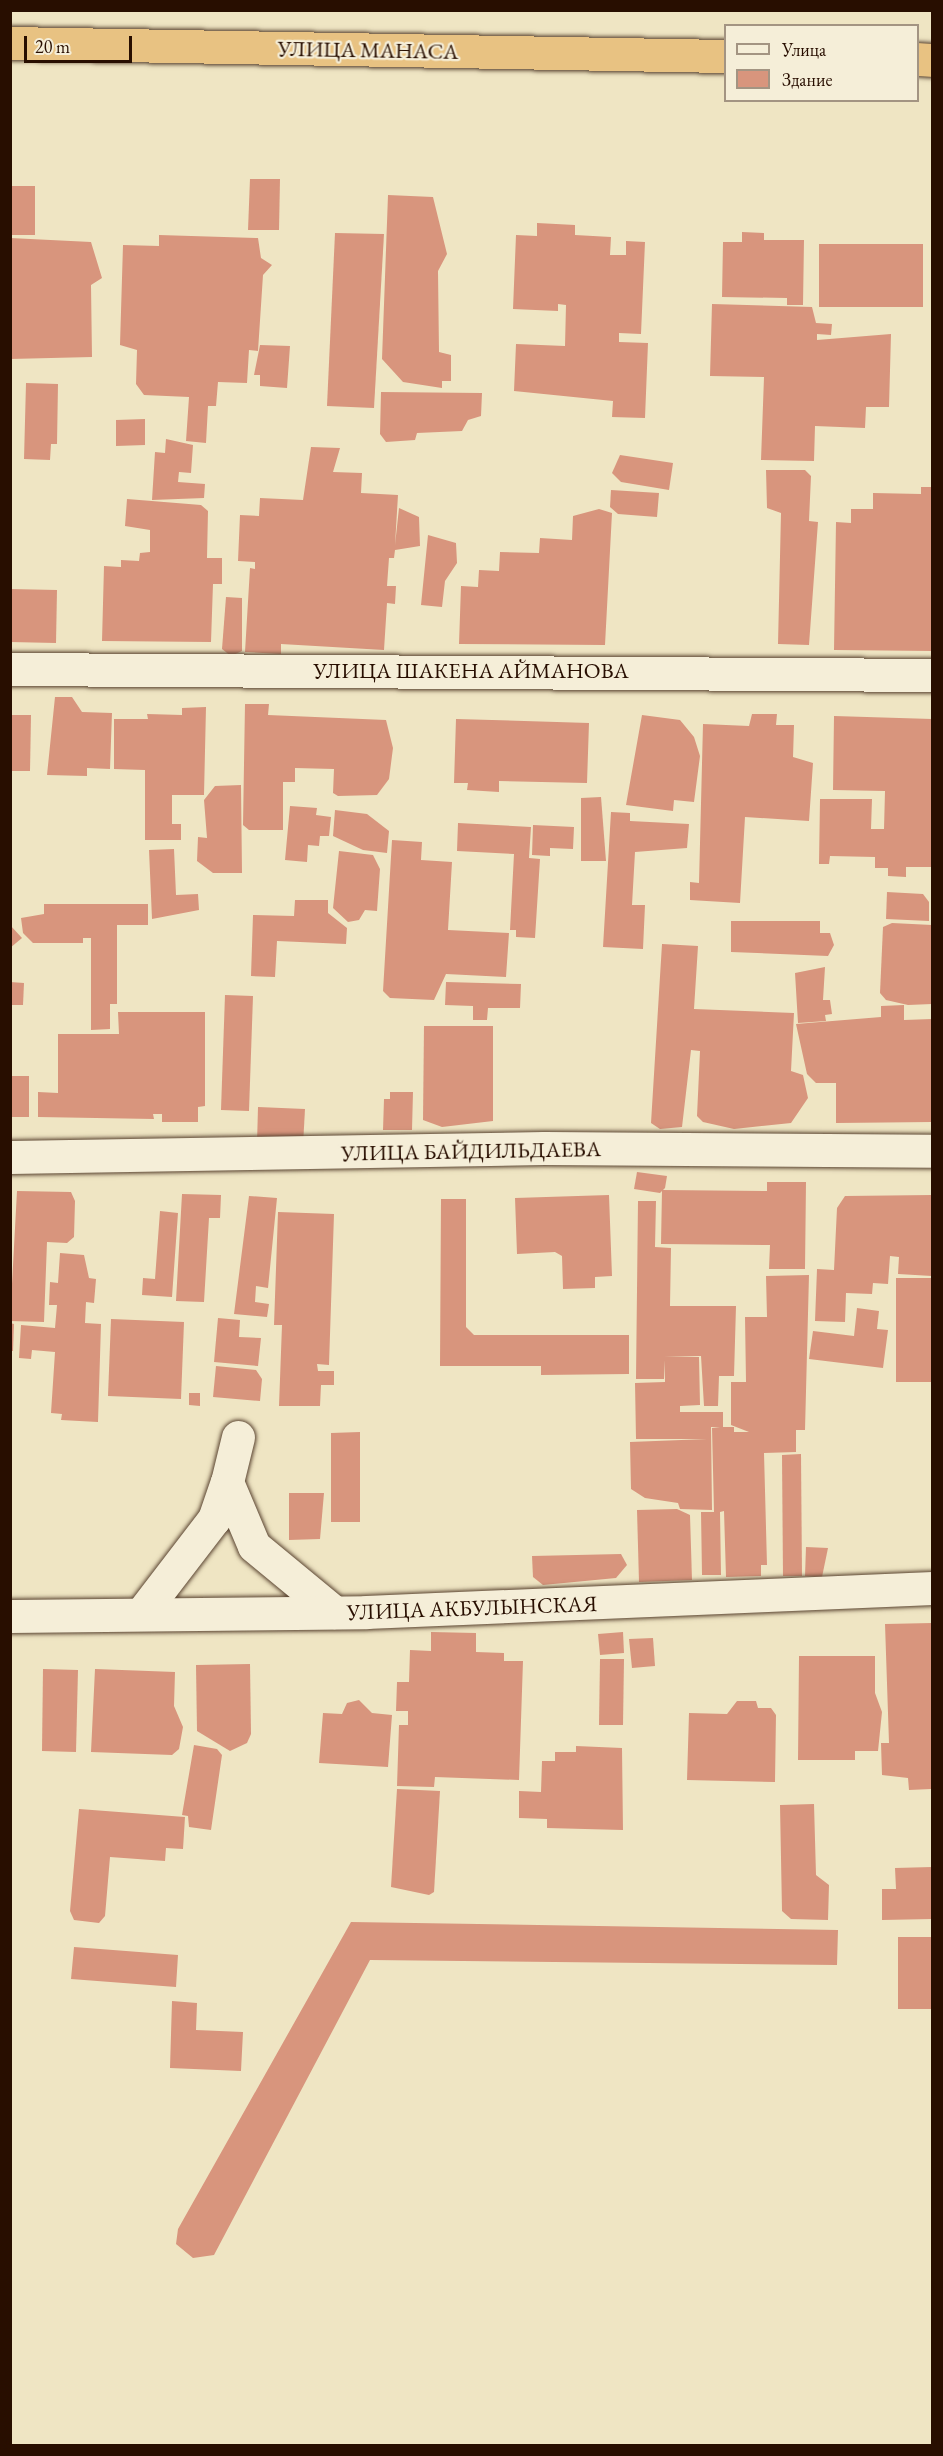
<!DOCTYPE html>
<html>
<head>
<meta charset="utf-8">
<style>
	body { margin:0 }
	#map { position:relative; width:943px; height:2456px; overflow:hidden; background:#efe5c3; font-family:"EB Garamond",serif }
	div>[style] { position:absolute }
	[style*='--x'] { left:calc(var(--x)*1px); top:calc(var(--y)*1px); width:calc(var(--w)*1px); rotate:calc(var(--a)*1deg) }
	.building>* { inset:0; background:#d8957d }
	.roads { filter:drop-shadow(0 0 2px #5a4431) drop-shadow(0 0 2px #5a4431) }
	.minor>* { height:33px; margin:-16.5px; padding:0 16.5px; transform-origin:16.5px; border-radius:16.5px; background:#f5eed8 }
	.trunk>* { height:33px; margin:-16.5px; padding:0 16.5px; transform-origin:16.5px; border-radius:16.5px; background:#e8c282 }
	span { translate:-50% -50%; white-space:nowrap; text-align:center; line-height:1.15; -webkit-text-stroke:4.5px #f5eed8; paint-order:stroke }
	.street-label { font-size:22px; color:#280e00 }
	.frame { position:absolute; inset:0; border:12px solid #280e00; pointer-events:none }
	.legend { position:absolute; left:724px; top:24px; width:195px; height:78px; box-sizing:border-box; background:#f5eed8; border:2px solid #a39482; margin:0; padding:8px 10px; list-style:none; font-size:18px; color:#280e00 }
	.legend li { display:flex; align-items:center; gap:12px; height:30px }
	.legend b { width:30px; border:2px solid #a39482 }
	.scale { position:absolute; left:24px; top:36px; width:108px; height:27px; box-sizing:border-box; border:3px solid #280e00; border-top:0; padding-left:8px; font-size:18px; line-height:21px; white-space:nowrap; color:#280e00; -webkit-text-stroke:4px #f5eed8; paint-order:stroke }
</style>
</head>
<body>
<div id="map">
	<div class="building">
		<i style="clip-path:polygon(250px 179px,280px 179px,279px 230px,248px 230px)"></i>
		<i style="clip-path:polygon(10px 186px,35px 186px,35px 235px,10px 235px)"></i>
		<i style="clip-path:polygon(388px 195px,433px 197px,447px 254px,438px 271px,439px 352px,451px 355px,451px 381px,442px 381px,442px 388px,403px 382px,382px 359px)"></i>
		<i style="clip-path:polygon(537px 223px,575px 225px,575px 235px,611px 237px,610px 255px,626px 255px,626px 241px,645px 242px,641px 334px,619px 333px,619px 342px,648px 343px,645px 418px,612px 417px,613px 401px,514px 391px,516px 344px,565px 346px,566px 305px,558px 304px,558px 311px,513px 309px,516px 235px,537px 236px)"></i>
		<i style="clip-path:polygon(742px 232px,764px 233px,764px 240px,804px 240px,803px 305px,787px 305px,787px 298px,722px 297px,723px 242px,742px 242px)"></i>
		<i style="clip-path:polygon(335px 233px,384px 234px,374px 408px,327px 406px)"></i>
		<i style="clip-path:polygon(159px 235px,258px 238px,261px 258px,272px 265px,263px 275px,258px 351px,249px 350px,247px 383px,218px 382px,216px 406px,208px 406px,206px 443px,186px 441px,189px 397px,144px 395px,136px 384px,137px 350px,120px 345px,123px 245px,159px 246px)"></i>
		<i style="clip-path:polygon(10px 238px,91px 242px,102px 278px,91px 285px,92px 357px,10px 359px)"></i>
		<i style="clip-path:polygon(819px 244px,923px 244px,923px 307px,819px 307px)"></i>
		<i style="clip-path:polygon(712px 304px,812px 307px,816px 323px,832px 324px,831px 335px,817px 334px,817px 340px,891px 334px,889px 407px,866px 407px,865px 428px,815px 426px,814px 461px,761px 460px,764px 377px,710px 376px)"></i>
		<i style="clip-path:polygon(260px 345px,290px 346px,287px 388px,260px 386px,260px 375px,254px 375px)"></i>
		<i style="clip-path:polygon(26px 383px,58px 384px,57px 444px,51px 444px,50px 460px,24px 459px)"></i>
		<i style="clip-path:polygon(381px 392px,482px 393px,481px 416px,468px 420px,462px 431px,417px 433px,415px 440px,386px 442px,380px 434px)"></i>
		<i style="clip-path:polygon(145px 419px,145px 445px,116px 446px,116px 420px)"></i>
		<i style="clip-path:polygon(166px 439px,193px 445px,191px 473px,179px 472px,178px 482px,205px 484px,204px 498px,152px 500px,155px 452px,165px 453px)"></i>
		<i style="clip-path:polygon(311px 447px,340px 448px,333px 472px,362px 473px,361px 493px,398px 495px,395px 545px,399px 508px,419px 517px,420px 546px,395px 550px,394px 558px,389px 558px,387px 586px,396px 586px,395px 604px,387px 603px,384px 650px,281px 644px,281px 654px,245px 652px,250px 568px,255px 569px,255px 562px,238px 561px,240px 515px,259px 516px,260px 498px,303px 500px)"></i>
		<i style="clip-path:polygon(620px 455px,673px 463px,669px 490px,621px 482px,612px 473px)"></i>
		<i style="clip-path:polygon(766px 470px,805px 470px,811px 476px,809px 521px,818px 522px,809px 645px,778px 644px,781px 513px,767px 508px)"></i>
		<i style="clip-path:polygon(921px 487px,932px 487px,932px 651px,834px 650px,836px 522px,851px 523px,851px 509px,873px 509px,873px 493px,921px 494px)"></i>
		<i style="clip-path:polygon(611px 490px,659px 493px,657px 517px,618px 514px,610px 507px)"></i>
		<i style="clip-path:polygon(127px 499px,201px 505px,208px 511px,207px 558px,222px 558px,222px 584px,213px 584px,211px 642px,102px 641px,104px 566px,121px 567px,121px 560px,139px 561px,140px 553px,150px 552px,150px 530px,125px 526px)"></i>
		<i style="clip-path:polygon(599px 509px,612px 513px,605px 645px,459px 644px,461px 586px,478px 587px,479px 570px,499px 571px,500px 552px,539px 553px,540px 538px,572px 540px,573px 516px)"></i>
		<i style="clip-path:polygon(428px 535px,456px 543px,457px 563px,445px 581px,442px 607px,421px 605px)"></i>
		<i style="clip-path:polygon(10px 589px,57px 590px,56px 643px,10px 642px)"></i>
		<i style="clip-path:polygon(226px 597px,242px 598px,242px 651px,231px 656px,222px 649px)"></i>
		<i style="clip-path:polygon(55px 697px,72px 697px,82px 712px,112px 713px,110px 769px,87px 768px,87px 776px,47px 775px)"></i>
		<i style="clip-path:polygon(245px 704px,269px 704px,268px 715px,386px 720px,393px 748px,389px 779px,377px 795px,338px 796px,333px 793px,334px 769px,295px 768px,295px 782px,283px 782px,283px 830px,249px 830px,243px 825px)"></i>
		<i style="clip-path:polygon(206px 707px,204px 795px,172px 795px,172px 824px,181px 824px,181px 840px,145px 840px,145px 770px,114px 769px,114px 719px,148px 719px,147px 714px,182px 715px,182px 708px)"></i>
		<i style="clip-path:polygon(752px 714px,777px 714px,776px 725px,794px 725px,793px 757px,813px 763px,809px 821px,745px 817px,740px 903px,690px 900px,690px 882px,699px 883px,703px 724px,749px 726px)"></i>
		<i style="clip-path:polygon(10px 715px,31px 715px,30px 771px,10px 771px)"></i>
		<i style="clip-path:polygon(642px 715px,680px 720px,694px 737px,700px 756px,694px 802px,674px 800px,673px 811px,626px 805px)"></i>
		<i style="clip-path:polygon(834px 716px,932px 719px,932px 867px,906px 867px,906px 877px,888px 876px,888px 868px,875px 868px,875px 857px,830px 856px,829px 864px,819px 864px,820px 799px,872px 799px,871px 829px,884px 829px,885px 791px,833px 790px)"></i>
		<i style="clip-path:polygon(456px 719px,589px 723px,587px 783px,499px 781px,499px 792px,467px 790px,468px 783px,454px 783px)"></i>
		<i style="clip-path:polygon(241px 785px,242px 873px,213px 873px,197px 861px,198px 837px,207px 838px,204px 800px,215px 786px)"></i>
		<i style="clip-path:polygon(601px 797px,606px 861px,581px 861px,581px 798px)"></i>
		<i style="clip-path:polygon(290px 806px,317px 808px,316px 815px,331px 817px,329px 836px,320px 836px,319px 846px,308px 845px,307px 862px,285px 860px)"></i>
		<i style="clip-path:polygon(335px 810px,367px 814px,389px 831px,387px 853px,363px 850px,333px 836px)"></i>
		<i style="clip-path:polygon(611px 812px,630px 813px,630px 821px,689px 824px,687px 848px,635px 852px,632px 905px,645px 905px,643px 949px,603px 947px)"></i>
		<i style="clip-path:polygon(458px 823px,531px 827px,529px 858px,540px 859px,535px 938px,516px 937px,516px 930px,510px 930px,514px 854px,457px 851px)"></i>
		<i style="clip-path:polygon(533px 825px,574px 827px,573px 849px,550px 848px,550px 856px,532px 855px)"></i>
		<i style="clip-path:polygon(392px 840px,422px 842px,421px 860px,452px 862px,448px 930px,509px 933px,506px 977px,446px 974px,434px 1000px,390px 998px,383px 991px)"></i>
		<i style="clip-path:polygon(174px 849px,176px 895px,198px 894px,199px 910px,152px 919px,149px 850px)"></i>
		<i style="clip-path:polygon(339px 851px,373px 855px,380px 869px,377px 911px,365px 910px,359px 920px,348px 922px,333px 908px)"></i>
		<i style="clip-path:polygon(887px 892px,923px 894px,929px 902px,929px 921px,886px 919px)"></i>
		<i style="clip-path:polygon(295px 900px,328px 900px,328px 913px,347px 928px,346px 944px,277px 941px,275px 977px,251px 976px,253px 915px,294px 916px)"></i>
		<i style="clip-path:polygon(44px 904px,148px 904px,148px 925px,117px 925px,117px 1004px,110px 1004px,110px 1029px,91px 1030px,91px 938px,83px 938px,83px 943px,33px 943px,23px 933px,21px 918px,44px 914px)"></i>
		<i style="clip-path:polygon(731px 921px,820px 921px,820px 933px,830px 933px,834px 945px,828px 956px,731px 952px)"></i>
		<i style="clip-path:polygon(892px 923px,932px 925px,932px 1004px,908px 1005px,886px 1000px,880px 993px,883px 927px)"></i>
		<i style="clip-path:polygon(10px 925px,22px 938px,10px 948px)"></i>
		<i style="clip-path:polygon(662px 944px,698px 946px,694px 1009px,794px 1013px,791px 1071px,803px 1075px,808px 1098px,791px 1123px,734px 1129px,703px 1122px,697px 1116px,700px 1051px,691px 1050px,682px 1127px,660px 1129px,651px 1123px)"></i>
		<i style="clip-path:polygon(825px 967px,823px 1000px,830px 1000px,832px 1014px,825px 1015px,826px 1021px,798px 1023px,795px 973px)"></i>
		<i style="clip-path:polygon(10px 982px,24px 983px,23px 1005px,10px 1005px)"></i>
		<i style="clip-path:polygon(446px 982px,521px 984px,520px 1008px,488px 1008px,487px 1020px,473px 1020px,473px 1006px,445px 1005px)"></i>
		<i style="clip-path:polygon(225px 995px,253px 996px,249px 1111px,221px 1110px)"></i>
		<i style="clip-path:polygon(904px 1005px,904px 1020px,932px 1019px,932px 1122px,836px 1123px,836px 1083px,816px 1083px,807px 1074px,796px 1024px,881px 1017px,881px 1006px)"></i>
		<i style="clip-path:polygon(118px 1012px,205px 1012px,205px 1106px,198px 1107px,198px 1122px,162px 1122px,162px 1114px,153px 1114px,154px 1119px,38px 1117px,38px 1092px,58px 1093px,58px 1034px,119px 1034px)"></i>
		<i style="clip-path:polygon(424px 1026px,493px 1026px,493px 1121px,442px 1127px,423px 1120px)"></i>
		<i style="clip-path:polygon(10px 1076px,29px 1076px,29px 1117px,10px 1117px)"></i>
		<i style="clip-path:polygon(390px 1092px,413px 1092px,412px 1130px,383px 1130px,384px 1099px,390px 1099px)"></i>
		<i style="clip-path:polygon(258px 1107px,305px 1109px,303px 1145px,257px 1144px)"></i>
		<i style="clip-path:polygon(637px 1172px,667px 1176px,665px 1188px,660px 1193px,634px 1189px)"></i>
		<i style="clip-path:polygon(767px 1182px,806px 1182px,805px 1269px,769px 1269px,770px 1245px,661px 1244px,662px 1190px,767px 1191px)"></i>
		<i style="clip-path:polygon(17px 1191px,71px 1192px,75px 1201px,74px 1237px,67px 1243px,47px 1242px,44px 1322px,10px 1321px)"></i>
		<i style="clip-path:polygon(182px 1194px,221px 1195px,220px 1218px,209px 1218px,204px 1302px,176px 1301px)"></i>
		<i style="clip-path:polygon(609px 1195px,612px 1276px,595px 1277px,595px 1288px,563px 1289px,562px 1256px,555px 1252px,517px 1254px,515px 1198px)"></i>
		<i style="clip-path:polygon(932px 1195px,932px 1276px,898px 1274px,899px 1257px,890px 1256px,888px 1284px,873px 1283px,872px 1294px,846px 1293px,845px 1322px,815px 1321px,817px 1269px,834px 1270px,837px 1208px,845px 1196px)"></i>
		<i style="clip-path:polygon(249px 1196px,277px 1198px,268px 1288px,256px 1286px,255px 1302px,269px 1304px,267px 1317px,234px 1314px)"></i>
		<i style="clip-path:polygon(441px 1199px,466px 1199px,466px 1327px,474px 1335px,629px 1335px,629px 1374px,541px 1375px,541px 1366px,440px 1366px)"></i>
		<i style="clip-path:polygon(638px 1201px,656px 1201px,655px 1247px,671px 1248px,670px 1306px,736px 1306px,734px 1376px,719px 1376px,718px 1406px,704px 1406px,701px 1356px,664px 1356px,699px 1357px,700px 1405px,680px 1406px,680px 1412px,723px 1412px,723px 1427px,734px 1427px,734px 1432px,749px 1432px,731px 1425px,731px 1382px,746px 1382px,745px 1317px,767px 1317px,766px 1276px,809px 1275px,805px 1430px,796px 1430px,796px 1452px,764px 1453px,767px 1565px,761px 1565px,761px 1576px,726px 1577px,724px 1511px,720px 1512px,721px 1575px,702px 1575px,701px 1512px,714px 1512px,712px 1428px,720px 1427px,711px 1427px,712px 1510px,680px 1509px,678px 1503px,645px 1498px,631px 1489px,630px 1442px,707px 1439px,636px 1439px,635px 1383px,665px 1382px,665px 1360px,664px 1379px,636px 1379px)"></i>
		<i style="clip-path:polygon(160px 1211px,178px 1213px,172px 1297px,142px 1295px,143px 1278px,155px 1279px)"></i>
		<i style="clip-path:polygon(278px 1212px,334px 1214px,329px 1365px,317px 1364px,318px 1371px,334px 1371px,334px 1385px,321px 1385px,320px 1406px,279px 1406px,282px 1325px,274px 1325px)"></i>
		<i style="clip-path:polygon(60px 1253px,84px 1255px,89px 1278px,96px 1279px,94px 1303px,86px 1302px,85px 1323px,101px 1324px,98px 1422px,61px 1420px,62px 1414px,51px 1413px,55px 1352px,32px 1350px,31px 1359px,19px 1358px,21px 1325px,55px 1328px,57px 1305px,49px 1305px,50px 1282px,58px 1283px)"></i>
		<i style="clip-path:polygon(896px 1278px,932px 1278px,932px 1382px,896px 1382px)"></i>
		<i style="clip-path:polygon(857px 1308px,879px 1311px,877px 1329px,888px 1330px,883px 1368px,809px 1359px,813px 1331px,854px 1336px)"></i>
		<i style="clip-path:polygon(218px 1318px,240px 1320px,239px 1337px,261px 1338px,258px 1366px,214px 1362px)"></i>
		<i style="clip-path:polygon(111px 1319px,184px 1322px,181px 1399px,108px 1396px)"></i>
		<i style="clip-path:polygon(10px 1323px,14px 1324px,13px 1351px,10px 1351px)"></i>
		<i style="clip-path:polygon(216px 1366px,256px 1370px,262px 1379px,260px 1401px,213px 1397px)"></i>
		<i style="clip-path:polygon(189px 1393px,200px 1393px,200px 1406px,189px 1405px)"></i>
		<i style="clip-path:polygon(360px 1432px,360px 1522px,331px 1522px,331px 1433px)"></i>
		<i style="clip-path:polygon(801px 1454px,802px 1576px,783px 1576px,782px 1455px)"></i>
		<i style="clip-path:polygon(289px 1493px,324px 1493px,320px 1539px,289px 1540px)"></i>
		<i style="clip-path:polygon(677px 1509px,690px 1515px,692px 1580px,639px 1582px,637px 1510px)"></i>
		<i style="clip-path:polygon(806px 1547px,828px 1548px,822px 1577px,805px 1576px)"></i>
		<i style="clip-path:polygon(621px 1554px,627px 1565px,616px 1578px,543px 1585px,533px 1577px,532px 1556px)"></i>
		<i style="clip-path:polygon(932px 1623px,931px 1789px,909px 1790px,908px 1778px,882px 1775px,881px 1743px,889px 1743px,885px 1624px)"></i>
		<i style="clip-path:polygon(431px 1632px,476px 1633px,476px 1652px,504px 1653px,504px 1661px,523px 1661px,519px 1780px,435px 1777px,434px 1787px,397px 1786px,399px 1725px,408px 1725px,408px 1711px,396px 1711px,397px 1682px,409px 1682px,410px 1650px,431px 1651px)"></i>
		<i style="clip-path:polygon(623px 1632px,624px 1653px,600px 1655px,598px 1634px)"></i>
		<i style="clip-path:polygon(653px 1638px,655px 1666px,632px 1668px,629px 1639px)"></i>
		<i style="clip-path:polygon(799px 1656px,875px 1656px,875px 1693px,882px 1712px,878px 1751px,855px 1751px,855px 1760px,798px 1760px)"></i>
		<i style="clip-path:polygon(600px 1659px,624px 1659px,623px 1725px,599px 1725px)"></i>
		<i style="clip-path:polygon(250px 1664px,251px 1734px,247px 1743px,230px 1751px,197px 1731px,196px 1665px)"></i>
		<i style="clip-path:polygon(43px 1669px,78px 1670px,76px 1752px,42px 1751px)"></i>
		<i style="clip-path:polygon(95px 1669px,175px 1672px,174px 1706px,183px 1727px,179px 1749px,172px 1755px,91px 1752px)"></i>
		<i style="clip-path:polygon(359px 1700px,372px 1713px,392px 1715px,388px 1767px,319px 1763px,323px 1713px,342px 1714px,347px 1703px)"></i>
		<i style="clip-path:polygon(737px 1701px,756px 1701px,758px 1708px,771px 1708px,776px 1715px,775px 1782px,687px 1780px,689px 1713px,727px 1714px)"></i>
		<i style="clip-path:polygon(194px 1745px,217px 1749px,222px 1755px,211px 1830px,189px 1827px,188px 1816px,182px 1815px)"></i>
		<i style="clip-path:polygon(576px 1746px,622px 1748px,623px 1830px,547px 1828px,547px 1819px,519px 1818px,519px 1791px,541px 1792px,542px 1761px,555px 1761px,555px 1752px,576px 1752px)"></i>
		<i style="clip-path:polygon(397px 1789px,440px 1791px,434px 1892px,429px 1895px,391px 1887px)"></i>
		<i style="clip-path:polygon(814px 1804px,816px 1875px,829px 1885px,828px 1920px,791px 1919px,782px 1911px,780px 1805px)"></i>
		<i style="clip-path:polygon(79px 1809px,185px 1817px,183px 1849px,166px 1848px,165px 1861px,110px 1857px,105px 1916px,99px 1923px,74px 1920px,70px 1911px)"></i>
		<i style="clip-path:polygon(932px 1867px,932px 1919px,882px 1920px,882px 1889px,896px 1889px,895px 1868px)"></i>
		<i style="clip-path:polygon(351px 1922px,838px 1930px,837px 1965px,370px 1960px,214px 2255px,193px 2258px,176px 2244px,178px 2229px)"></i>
		<i style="clip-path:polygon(898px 1937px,932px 1937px,932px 2009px,898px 2009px)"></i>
		<i style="clip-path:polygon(74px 1947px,178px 1955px,176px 1987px,71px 1979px)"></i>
		<i style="clip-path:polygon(172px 2001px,197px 2003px,196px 2030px,243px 2032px,241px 2071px,170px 2068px)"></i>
	</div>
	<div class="roads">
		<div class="minor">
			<i style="--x:10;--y:669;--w:922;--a:0.37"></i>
			<i style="--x:10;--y:1157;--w:534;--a:-0.97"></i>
			<i style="--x:544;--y:1148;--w:388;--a:0.4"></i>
			<i style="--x:238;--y:1437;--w:46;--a:103.7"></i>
			<i style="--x:227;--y:1482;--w:69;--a:67.1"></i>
			<i style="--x:254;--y:1546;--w:104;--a:39.5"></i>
			<i style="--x:141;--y:1614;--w:120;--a:-52.5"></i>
			<i style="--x:214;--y:1519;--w:39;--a:-71"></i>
			<i style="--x:10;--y:1616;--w:356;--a:-0.6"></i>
			<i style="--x:366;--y:1612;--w:567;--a:-2.43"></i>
		</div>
		<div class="trunk">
			<i style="--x:10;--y:43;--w:716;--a:1.04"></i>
			<i style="--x:918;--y:59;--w:14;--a:4"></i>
		</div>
	</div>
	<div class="street-label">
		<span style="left:368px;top:50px;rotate:1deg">УЛИЦА МАНАСА</span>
		<span style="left:471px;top:671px">УЛИЦА ШАКЕНА АЙМАНОВА</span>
		<span style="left:471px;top:1151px;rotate:-1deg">УЛИЦА БАЙДИЛЬДАЕВА</span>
		<span style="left:472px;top:1608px;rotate:-2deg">УЛИЦА АКБУЛЫНСКАЯ</span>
	</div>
	<div class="frame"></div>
	<ul class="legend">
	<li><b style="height:8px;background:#f5eed8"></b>Улица</li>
	<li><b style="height:16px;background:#d8957d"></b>Здание</li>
	</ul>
	<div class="scale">20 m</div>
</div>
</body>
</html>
